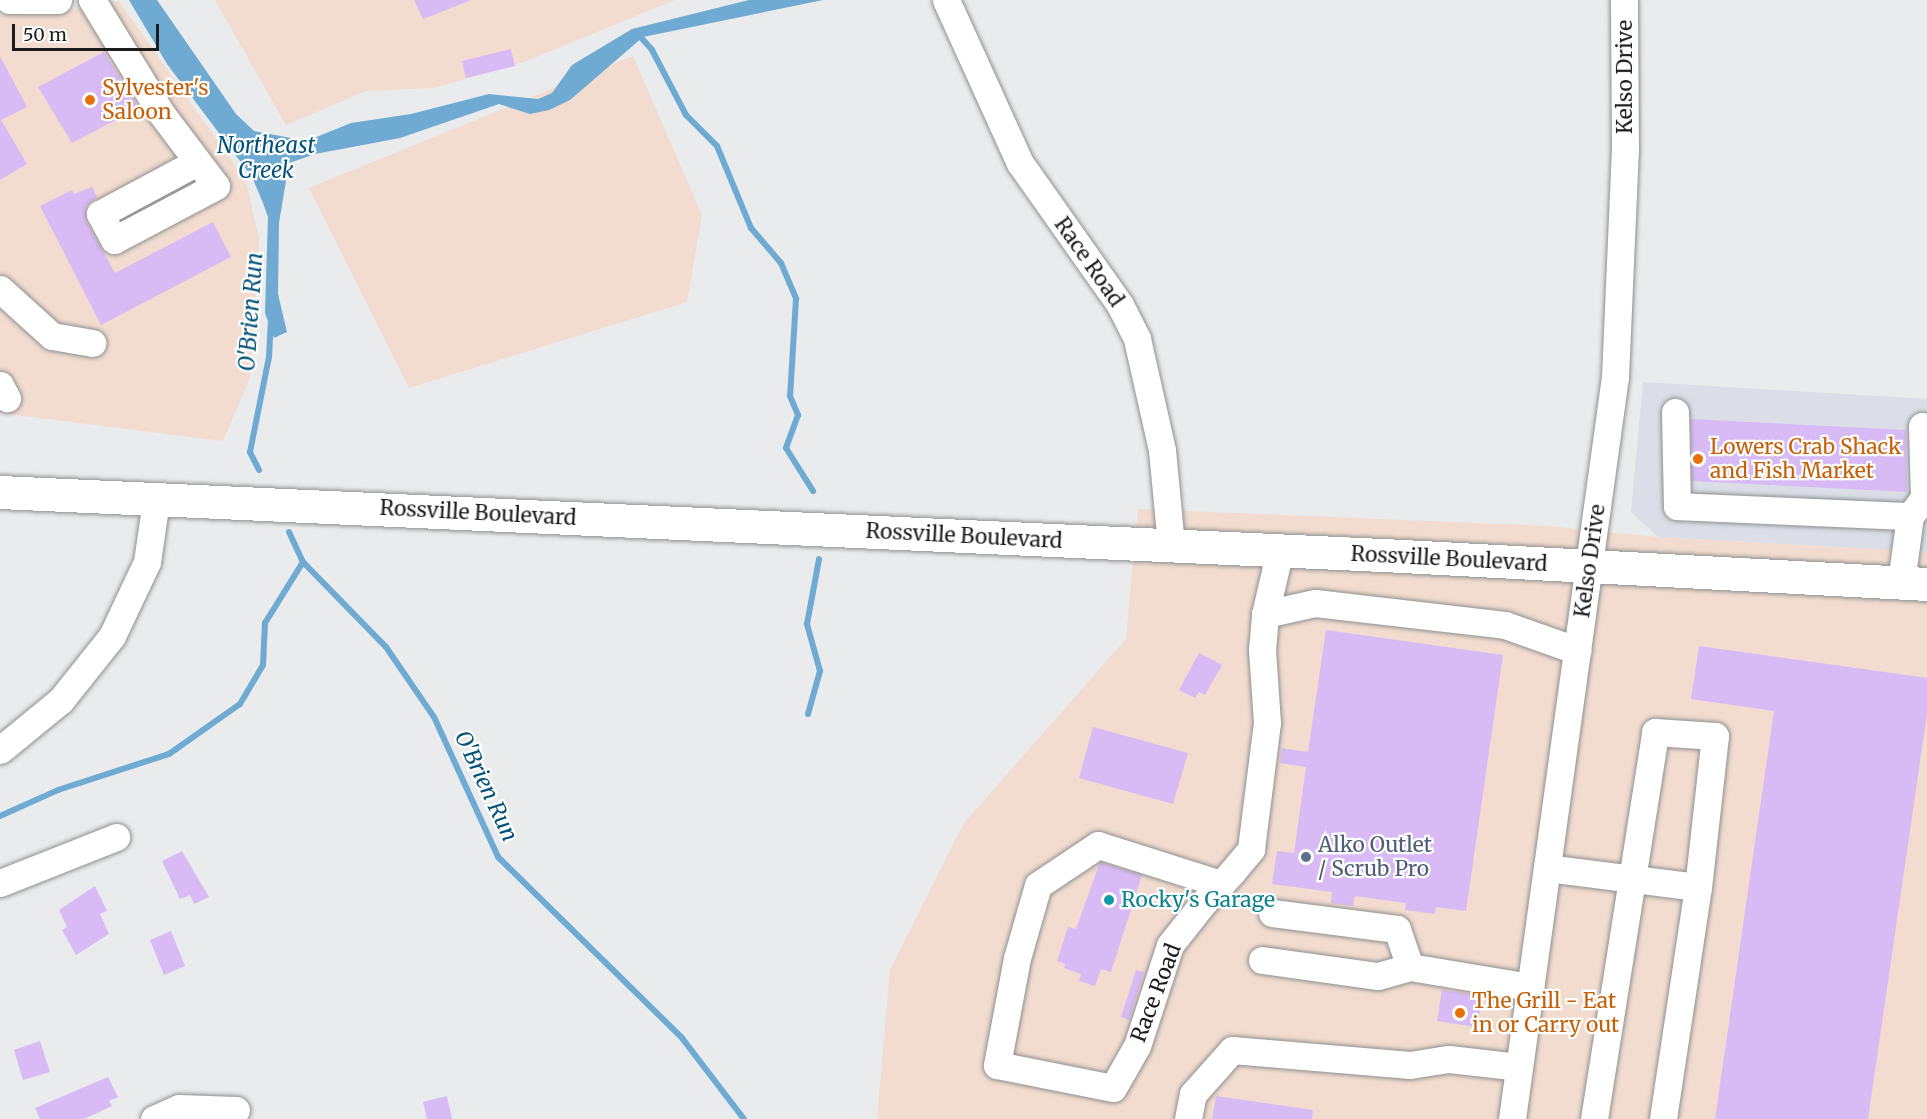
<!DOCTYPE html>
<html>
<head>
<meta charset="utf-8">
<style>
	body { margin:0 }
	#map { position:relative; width:1927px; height:1119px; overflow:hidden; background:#eaebec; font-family:Merriweather,serif }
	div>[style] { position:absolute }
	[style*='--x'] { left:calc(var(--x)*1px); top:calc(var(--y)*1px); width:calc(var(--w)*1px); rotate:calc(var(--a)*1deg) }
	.built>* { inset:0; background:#dbdee7 }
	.industrial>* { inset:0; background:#f2dccf }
	.water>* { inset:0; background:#6eaad1 }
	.stream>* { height:6px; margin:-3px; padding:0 3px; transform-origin:3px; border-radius:3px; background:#6eaad1 }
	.building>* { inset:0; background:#d8bbf5 }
	.roads { filter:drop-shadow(0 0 2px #8f9091) drop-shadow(0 0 2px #8f9091) }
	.minor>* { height:27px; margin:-13.5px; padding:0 13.5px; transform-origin:13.5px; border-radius:13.5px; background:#fff }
	.major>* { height:33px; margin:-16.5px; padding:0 16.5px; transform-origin:16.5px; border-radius:16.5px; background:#fff }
	.dots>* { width:16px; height:16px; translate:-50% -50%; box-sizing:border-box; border:3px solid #fff; border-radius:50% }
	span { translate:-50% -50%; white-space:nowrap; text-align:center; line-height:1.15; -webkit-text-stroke:4.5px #fff; paint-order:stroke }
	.street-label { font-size:21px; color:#1c1c1d }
	.food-label { font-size:21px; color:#c56008 }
	.left { translate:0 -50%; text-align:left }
	.service-label { font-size:21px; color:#4e5e75 }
	.culture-label { font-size:21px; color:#0d838f }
	.water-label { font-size:22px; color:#015278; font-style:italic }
	.scale { position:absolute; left:12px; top:24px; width:147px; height:27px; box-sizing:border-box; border:3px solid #1c1c1d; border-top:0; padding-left:8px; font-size:18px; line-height:21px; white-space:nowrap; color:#1c1c1d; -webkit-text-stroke:4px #fff; paint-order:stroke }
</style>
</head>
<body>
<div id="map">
	<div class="built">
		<i style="clip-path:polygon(1643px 382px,1927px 399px,1927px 552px,1658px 537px,1631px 512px)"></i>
	</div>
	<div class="industrial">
		<i style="clip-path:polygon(215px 0,675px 0,524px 62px,434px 88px,366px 91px,286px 125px)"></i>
		<i style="clip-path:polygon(119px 1px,246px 181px,259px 239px,250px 378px,223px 441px,0 413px,0 15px,55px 13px)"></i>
		<i style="clip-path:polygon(633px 56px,702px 215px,687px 302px,409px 388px,309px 188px)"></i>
		<i style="clip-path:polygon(1138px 509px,1548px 526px,1658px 537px,1927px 552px,1927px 1119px,877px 1119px,890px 970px,964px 823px,1126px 639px)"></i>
	</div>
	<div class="water">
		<i style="clip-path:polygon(129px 0,157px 0,236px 114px,254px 131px,296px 139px,314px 138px,351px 123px,411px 114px,489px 94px,538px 99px,552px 93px,572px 65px,632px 29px,749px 0,823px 0,643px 37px,570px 100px,549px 110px,530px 114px,499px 104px,400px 138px,315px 154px,289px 163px,279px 223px,278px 294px,287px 332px,274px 338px,265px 313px,268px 217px,263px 203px,252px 177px,167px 64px)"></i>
	</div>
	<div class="stream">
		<i style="--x:636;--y:32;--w:24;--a:48"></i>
		<i style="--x:652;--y:50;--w:73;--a:62.4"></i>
		<i style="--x:686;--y:115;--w:44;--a:45"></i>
		<i style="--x:717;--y:146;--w:89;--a:67.5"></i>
		<i style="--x:751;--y:228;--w:46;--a:49.4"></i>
		<i style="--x:781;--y:263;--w:39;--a:67"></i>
		<i style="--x:796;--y:299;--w:97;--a:93.5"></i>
		<i style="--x:790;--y:396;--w:21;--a:67"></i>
		<i style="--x:798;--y:415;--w:35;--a:110"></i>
		<i style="--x:786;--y:448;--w:51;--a:57.9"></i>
		<i style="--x:259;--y:470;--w:20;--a:-117"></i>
		<i style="--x:250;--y:452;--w:97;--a:-78.7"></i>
		<i style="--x:269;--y:357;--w:36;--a:-87"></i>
		<i style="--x:289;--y:532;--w:33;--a:65"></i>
		<i style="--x:303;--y:562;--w:119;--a:45.7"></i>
		<i style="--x:386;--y:647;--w:85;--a:55.6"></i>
		<i style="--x:434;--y:717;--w:154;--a:65.4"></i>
		<i style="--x:498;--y:857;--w:258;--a:44.5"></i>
		<i style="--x:682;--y:1038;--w:102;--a:52.6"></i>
		<i style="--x:808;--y:714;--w:45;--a:-74.4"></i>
		<i style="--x:820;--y:671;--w:49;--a:-105.5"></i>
		<i style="--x:807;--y:624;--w:66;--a:-79.5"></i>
		<i style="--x:0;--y:816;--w:64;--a:-24.1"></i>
		<i style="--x:58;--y:790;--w:117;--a:-18"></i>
		<i style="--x:169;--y:754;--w:87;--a:-35.2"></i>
		<i style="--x:240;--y:704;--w:45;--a:-59.5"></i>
		<i style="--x:263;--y:665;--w:42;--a:-87.3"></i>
		<i style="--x:265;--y:623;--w:72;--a:-58.1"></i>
	</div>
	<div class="building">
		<i style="clip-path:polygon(414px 0,468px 0,469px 1px,423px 19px)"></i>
		<i style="clip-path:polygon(511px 49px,515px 66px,466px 78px,462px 61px)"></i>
		<i style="clip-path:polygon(104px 52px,139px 108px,72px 143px,38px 87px)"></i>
		<i style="clip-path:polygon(0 56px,27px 107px,1px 120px,27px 164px,0 180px)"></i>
		<i style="clip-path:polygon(92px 187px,97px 197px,86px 206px,86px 221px,115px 273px,213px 222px,231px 257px,101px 325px,40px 206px,72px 190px,74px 194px)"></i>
		<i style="clip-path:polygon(1691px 419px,1906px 430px,1907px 492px,1692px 481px)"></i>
		<i style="clip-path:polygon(1326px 630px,1503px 655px,1466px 911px,1436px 907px,1435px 914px,1405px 910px,1406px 903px,1355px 896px,1353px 906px,1331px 903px,1332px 892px,1272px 884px,1277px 851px,1294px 853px,1306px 767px,1280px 763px,1282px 748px,1308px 752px)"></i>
		<i style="clip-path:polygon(1699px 646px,1927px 678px,1927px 714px,1868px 1119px,1715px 1119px,1774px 711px,1691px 699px)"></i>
		<i style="clip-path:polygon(1199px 653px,1222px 665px,1205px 695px,1199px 692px,1195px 698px,1179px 690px)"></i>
		<i style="clip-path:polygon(1093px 727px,1188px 753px,1173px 804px,1079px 778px)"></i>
		<i style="clip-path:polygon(182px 851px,209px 897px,194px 904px,190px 895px,180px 899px,162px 861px)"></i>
		<i style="clip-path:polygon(1100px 862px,1142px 875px,1111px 972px,1101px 969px,1095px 986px,1079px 981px,1081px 974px,1064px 968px,1065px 964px,1057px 961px,1068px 927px,1076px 929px)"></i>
		<i style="clip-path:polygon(95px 886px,107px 911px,100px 914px,109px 934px,76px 955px,62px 930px,67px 927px,59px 910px)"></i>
		<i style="clip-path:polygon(171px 931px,185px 966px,164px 975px,150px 940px)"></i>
		<i style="clip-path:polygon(1136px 970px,1144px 972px,1129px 1020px,1121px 1017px)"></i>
		<i style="clip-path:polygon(1442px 990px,1484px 996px,1476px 1027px,1437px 1021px)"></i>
		<i style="clip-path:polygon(40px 1041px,50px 1072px,23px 1080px,14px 1050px)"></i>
		<i style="clip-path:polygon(108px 1077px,118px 1097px,109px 1101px,112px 1106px,84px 1119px,40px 1119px,35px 1108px)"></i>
		<i style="clip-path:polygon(447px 1096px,452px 1119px,427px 1119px,423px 1102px)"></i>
		<i style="clip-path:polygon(1216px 1096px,1313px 1110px,1312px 1119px,1212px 1119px)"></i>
	</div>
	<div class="roads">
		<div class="minor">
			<i style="--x:9;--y:0;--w:49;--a:0"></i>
			<i style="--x:92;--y:0;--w:132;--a:58.6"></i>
			<i style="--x:161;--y:113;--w:91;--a:53"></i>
			<i style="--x:216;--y:186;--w:115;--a:152.1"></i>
			<i style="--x:114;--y:240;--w:30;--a:-118"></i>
			<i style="--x:100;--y:214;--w:110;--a:-28.2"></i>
			<i style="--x:946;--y:0;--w:179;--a:65.6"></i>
			<i style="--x:1020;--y:163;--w:174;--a:54.8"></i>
			<i style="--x:1120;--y:305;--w:38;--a:63"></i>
			<i style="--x:1137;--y:339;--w:114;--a:77.3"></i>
			<i style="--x:1162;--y:450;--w:95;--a:84.6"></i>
			<i style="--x:0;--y:289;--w:70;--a:42.1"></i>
			<i style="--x:52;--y:336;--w:41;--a:9.9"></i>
			<i style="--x:0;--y:385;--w:15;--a:62"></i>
			<i style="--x:1675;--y:412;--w:94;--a:88.8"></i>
			<i style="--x:1677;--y:506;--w:233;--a:2.5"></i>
			<i style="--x:1910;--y:516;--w:68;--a:97.7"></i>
			<i style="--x:1910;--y:516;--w:23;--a:-52"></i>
			<i style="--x:1924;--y:498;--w:72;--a:-91.6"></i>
			<i style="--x:1265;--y:614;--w:51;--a:-12.4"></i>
			<i style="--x:1315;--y:603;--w:191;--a:6.6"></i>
			<i style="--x:1505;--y:625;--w:77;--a:19.6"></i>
			<i style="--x:0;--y:750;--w:79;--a:-39.3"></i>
			<i style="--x:61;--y:700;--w:82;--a:-51.4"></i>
			<i style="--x:112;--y:636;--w:82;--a:-64.7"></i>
			<i style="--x:147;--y:562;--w:63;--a:-81.7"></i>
			<i style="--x:1547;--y:868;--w:152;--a:7.2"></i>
			<i style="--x:0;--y:883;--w:125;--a:-21.6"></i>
			<i style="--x:1221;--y:884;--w:129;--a:-162.4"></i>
			<i style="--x:1098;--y:845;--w:72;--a:146.3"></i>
			<i style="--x:1038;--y:885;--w:76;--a:106"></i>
			<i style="--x:1017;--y:958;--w:109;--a:100.6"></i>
			<i style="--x:997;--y:1065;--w:118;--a:11.2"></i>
			<i style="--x:1113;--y:1088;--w:48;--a:-60.3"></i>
			<i style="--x:1137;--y:1046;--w:106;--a:-71.9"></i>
			<i style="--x:1170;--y:945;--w:55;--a:-51.7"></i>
			<i style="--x:1204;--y:902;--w:25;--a:-47"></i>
			<i style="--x:1221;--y:884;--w:16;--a:-47"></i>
			<i style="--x:1232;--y:872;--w:30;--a:-50"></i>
			<i style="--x:1251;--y:849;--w:127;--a:-82.8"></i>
			<i style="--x:1267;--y:723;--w:73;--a:-93.9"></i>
			<i style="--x:1262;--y:650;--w:36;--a:-85"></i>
			<i style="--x:1265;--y:614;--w:66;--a:-76.8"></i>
			<i style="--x:1272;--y:913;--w:126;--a:7.3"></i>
			<i style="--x:1397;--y:929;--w:40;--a:71.1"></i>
			<i style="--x:1262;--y:960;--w:117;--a:7.9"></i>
			<i style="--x:1378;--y:976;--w:33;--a:-16"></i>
			<i style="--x:1410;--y:967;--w:122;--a:9.5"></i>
			<i style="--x:154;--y:1119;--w:27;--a:-24"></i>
			<i style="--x:179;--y:1108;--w:57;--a:2"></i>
			<i style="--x:1188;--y:1119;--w:25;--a:-79"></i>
			<i style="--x:1193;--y:1094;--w:59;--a:-48.4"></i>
			<i style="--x:1232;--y:1050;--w:179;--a:4.8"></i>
			<i style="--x:1410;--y:1065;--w:39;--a:-9"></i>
			<i style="--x:1449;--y:1059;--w:70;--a:6.5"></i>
			<i style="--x:1512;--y:1119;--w:749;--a:-82.1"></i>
			<i style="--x:1615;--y:377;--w:227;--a:-87.5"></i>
			<i style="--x:1625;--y:150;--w:150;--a:-90.4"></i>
			<i style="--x:1594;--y:1119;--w:392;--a:-81"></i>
			<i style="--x:1655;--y:732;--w:60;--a:3.8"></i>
			<i style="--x:1715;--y:736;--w:152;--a:96.4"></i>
			<i style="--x:1698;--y:887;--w:235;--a:98.6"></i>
		</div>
		<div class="major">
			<i style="--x:0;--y:492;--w:1404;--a:2.61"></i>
			<i style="--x:1403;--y:556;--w:525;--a:3.06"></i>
		</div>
	</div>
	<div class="dots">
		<i style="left:90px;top:100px;background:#e8710a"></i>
		<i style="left:1698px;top:459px;background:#e8710a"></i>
		<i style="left:1306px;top:857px;background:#5c6f8a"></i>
		<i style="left:1109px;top:900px;background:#0f9aa8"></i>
		<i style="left:1460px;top:1013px;background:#e8710a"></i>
	</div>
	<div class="street-label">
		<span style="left:1625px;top:77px;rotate:-90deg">Kelso Drive</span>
		<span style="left:1089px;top:262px;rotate:55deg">Race Road</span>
		<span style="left:478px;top:513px;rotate:3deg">Rossville Boulevard</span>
		<span style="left:964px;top:536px;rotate:3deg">Rossville Boulevard</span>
		<span style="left:1449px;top:559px;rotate:3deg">Rossville Boulevard</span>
		<span style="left:1590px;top:561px;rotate:-82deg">Kelso Drive</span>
		<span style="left:1156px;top:993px;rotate:-69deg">Race Road</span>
	</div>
	<div class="food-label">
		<span class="left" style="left:102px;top:100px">Sylvester's<br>Saloon</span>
		<span class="left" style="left:1710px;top:459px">Lowers Crab Shack<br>and Fish Market</span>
		<span class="left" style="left:1472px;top:1013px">The Grill - Eat<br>in or Carry out</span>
	</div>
	<div class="service-label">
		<span class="left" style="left:1318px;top:857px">Alko Outlet<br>/ Scrub Pro</span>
	</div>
	<div class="culture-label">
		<span class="left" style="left:1121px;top:900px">Rocky's Garage</span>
	</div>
	<div class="water-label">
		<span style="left:266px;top:158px">Northeast<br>Creek</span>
		<span style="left:251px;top:312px;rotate:-86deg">O'Brien Run</span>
		<span style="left:486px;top:786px;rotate:65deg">O'Brien Run</span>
	</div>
	<div class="scale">50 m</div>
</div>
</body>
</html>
